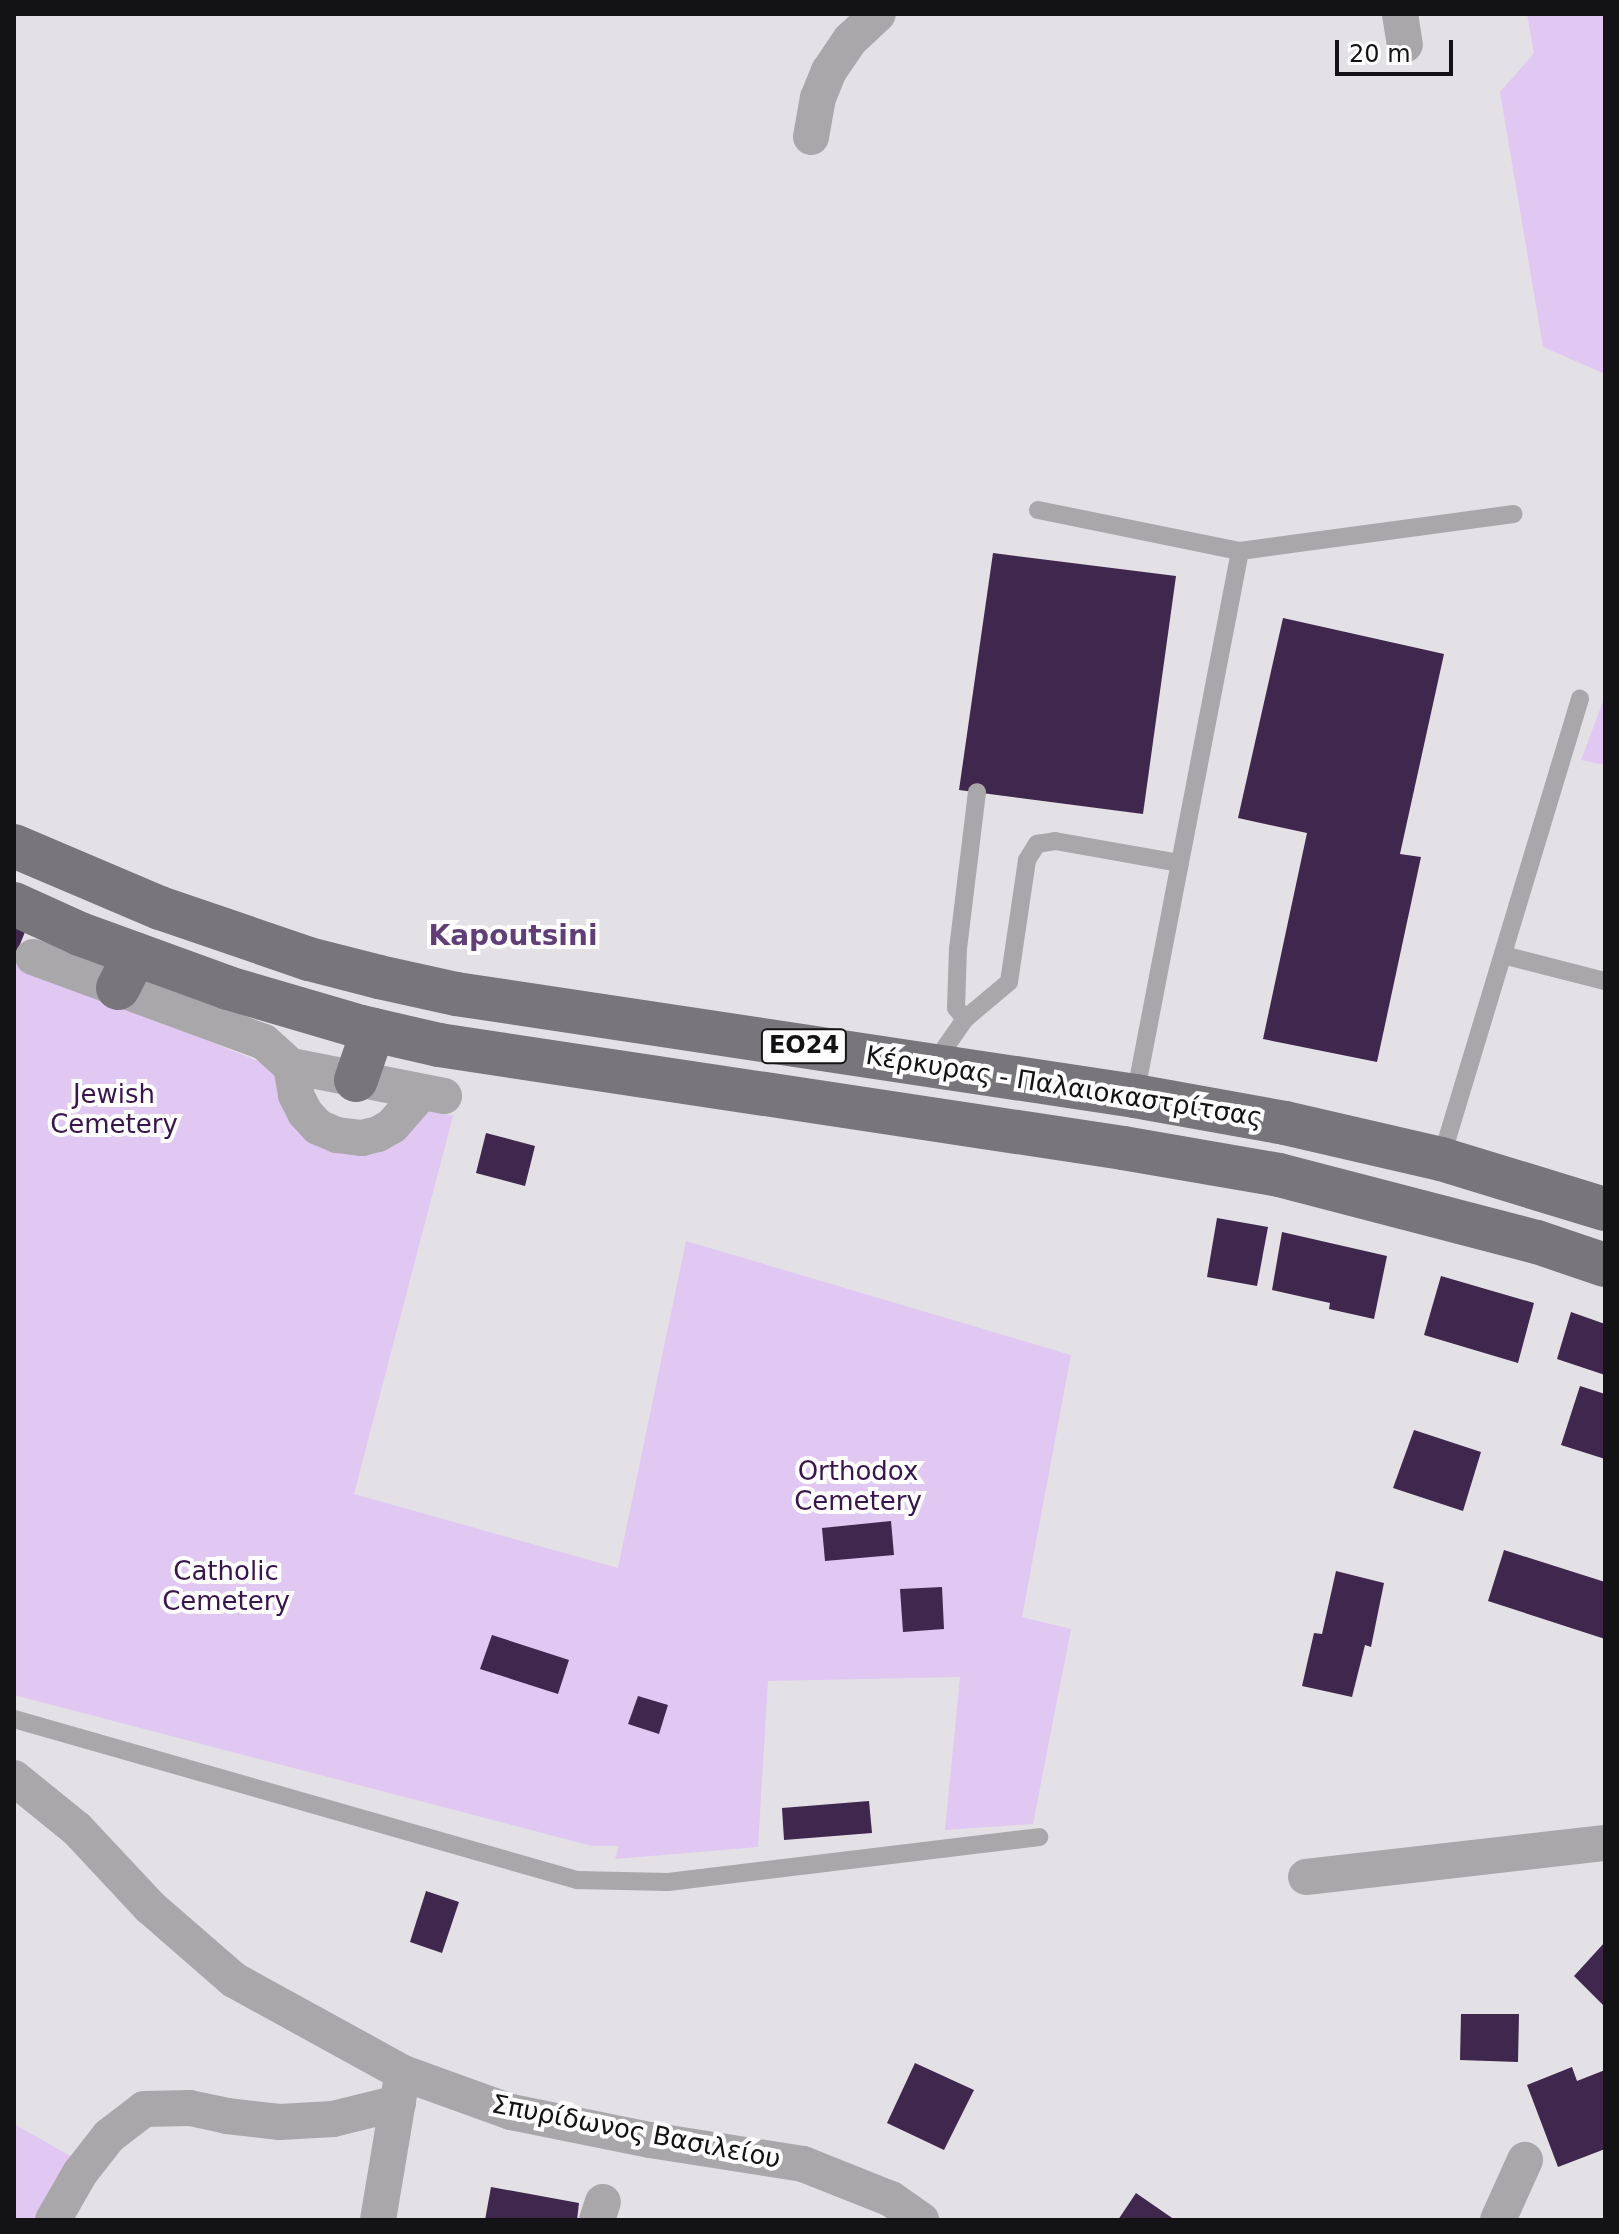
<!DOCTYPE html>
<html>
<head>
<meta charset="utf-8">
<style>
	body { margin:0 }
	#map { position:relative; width:1619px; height:2234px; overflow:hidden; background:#e4e1e6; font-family:"DejaVu Sans",sans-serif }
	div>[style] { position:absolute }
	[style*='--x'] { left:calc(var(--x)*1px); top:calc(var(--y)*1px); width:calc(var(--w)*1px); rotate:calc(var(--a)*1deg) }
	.green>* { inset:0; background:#e0c8f2 }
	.building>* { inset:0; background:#3f274e }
	.lane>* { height:18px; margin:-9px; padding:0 9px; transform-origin:9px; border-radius:9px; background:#a9a7aa }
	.street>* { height:36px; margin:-18px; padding:0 18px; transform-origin:18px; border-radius:18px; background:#a9a7aa }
	.primary>* { height:44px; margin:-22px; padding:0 22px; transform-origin:22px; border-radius:22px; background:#79767b }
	span { translate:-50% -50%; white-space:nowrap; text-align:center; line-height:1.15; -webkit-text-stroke:8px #fff; paint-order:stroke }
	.shield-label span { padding:2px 6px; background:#fff; border:2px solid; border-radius:6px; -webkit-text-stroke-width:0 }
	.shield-label { font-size:24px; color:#131214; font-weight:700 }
	.street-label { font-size:26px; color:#131214 }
	.park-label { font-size:26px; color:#39154e }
	.neighbourhood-label { font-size:28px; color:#613e77; font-weight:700 }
	.frame { position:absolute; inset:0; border:16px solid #131214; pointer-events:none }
	.scale { position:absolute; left:1335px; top:40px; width:118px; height:36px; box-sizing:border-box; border:4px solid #131214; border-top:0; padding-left:10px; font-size:24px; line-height:28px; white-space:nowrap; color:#131214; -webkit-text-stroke:6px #fff; paint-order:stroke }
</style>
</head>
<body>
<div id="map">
	<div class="green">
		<i style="clip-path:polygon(1527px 14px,1605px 14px,1605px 374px,1543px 347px,1500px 92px,1534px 53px)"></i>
		<i style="clip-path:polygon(1605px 696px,1605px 765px,1581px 760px)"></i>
		<i style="clip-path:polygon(14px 961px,287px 1073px,322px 1137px,418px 1107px,453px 1116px,354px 1494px,618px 1568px,686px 1241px,1071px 1355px,1022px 1617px,1071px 1629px,1033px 1824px,945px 1830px,960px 1677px,768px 1681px,758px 1847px,615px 1859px,619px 1846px,592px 1846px,14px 1695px)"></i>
		<i style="clip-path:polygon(14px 2124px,72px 2157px,35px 2220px,14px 2220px)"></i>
	</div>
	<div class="building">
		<i style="clip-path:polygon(993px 553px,1176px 576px,1143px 814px,959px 790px)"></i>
		<i style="clip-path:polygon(1283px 618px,1444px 654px,1400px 854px,1421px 857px,1377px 1062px,1263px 1039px,1307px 833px,1238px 818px)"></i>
		<i style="clip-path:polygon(14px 927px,25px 932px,14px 959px)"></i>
		<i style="clip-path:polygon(486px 1133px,535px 1146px,525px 1186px,476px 1173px)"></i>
		<i style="clip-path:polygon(1217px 1218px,1268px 1227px,1257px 1286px,1207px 1277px)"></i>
		<i style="clip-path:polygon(1282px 1232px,1387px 1256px,1374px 1319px,1329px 1309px,1330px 1303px,1272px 1290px)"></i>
		<i style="clip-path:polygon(1441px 1276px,1534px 1303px,1518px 1363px,1424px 1335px)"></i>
		<i style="clip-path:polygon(1571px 1312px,1605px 1324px,1605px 1375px,1557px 1359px)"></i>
		<i style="clip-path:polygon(1580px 1386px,1605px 1394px,1605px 1459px,1561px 1445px)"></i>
		<i style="clip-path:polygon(1414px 1430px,1481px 1452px,1463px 1511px,1393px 1488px)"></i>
		<i style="clip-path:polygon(891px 1521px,894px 1555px,825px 1561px,822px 1528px)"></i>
		<i style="clip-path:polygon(1504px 1550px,1605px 1582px,1605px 1639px,1488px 1601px)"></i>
		<i style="clip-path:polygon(1336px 1571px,1384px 1583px,1371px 1647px,1365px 1645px,1352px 1697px,1302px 1686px,1314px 1633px,1322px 1634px)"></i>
		<i style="clip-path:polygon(942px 1587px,944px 1629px,903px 1632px,900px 1589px)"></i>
		<i style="clip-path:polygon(492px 1635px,569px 1660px,558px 1694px,480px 1669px)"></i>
		<i style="clip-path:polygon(638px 1696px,668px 1705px,659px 1734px,628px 1724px)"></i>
		<i style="clip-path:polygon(869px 1801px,872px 1833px,784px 1840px,782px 1808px)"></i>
		<i style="clip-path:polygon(426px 1891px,459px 1902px,442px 1953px,410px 1942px)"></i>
		<i style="clip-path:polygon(1605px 1942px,1605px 2007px,1574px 1976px)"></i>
		<i style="clip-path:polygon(1461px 2014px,1519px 2014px,1518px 2062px,1460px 2060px)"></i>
		<i style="clip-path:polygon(915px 2063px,974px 2090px,944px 2150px,887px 2123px)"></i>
		<i style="clip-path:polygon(1572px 2067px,1577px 2081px,1605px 2070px,1605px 2149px,1558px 2167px,1527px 2085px)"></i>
		<i style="clip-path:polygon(491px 2187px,579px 2203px,577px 2220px,485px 2220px)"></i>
		<i style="clip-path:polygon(1136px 2193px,1175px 2220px,1118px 2220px)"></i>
	</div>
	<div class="lane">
		<i style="--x:1038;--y:510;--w:206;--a:11.5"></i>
		<i style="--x:1503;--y:955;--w:105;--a:14.3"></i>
		<i style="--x:965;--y:1019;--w:14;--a:-129"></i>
		<i style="--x:956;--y:1008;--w:59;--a:-88.1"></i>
		<i style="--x:958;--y:949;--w:158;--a:-83.1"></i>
		<i style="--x:933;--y:1065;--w:56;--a:-55.2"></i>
		<i style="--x:965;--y:1019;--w:57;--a:-40.1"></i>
		<i style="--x:1009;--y:982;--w:123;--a:-81.6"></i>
		<i style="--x:1027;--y:860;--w:19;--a:-58"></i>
		<i style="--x:1037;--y:844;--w:18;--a:-9"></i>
		<i style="--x:1055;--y:841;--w:127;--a:10"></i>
		<i style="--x:1135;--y:1096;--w:555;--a:-79.09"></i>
		<i style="--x:1240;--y:551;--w:276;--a:-7.7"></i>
		<i style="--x:1441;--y:1159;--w:481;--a:-73.2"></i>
		<i style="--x:14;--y:1719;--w:586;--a:15.96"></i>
		<i style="--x:577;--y:1880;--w:91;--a:1.3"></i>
		<i style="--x:668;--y:1882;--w:374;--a:-6.9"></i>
	</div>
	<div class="street">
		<i style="--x:1400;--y:14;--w:31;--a:81"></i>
		<i style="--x:811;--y:137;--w:40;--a:-80"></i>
		<i style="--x:818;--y:98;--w:29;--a:-68"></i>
		<i style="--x:829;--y:71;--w:37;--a:-56"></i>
		<i style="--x:850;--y:40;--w:38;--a:-43"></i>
		<i style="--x:33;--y:957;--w:246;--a:20.2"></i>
		<i style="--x:264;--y:1042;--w:36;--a:42"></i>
		<i style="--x:291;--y:1066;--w:156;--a:11.1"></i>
		<i style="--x:291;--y:1066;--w:29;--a:80"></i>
		<i style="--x:296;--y:1095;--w:20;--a:63"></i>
		<i style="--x:305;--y:1113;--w:19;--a:47"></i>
		<i style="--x:318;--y:1127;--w:21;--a:23"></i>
		<i style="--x:337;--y:1135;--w:25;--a:7"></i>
		<i style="--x:362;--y:1138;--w:16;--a:-14"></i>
		<i style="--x:378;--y:1134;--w:16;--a:-30"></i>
		<i style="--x:392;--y:1126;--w:44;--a:-48.7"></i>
		<i style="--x:14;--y:1778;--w:81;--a:39"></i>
		<i style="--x:77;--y:1829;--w:107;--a:46.9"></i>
		<i style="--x:150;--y:1907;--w:111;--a:41"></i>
		<i style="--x:234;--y:1980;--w:193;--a:28.8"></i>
		<i style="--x:403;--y:2073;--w:115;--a:19.9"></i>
		<i style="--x:511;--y:2112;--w:142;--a:11.4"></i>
		<i style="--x:650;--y:2140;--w:155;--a:8.9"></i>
		<i style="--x:803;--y:2164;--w:95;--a:21.7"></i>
		<i style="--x:891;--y:2199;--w:37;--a:35"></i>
		<i style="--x:1306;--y:1877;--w:301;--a:-6.5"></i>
		<i style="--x:53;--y:2220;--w:54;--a:-60.1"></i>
		<i style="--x:80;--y:2173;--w:47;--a:-51.9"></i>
		<i style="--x:109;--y:2136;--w:44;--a:-37.6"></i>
		<i style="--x:144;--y:2109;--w:46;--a:-1.2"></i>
		<i style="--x:190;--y:2108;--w:38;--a:12"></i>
		<i style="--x:227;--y:2116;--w:53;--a:6.5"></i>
		<i style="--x:280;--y:2122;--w:53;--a:-3.2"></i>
		<i style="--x:333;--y:2119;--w:67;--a:-13.8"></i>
		<i style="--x:378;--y:2220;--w:139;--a:-80.5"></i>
		<i style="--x:597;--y:2220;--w:19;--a:-72"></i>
		<i style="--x:1498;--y:2220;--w:66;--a:-65.8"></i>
	</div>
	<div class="primary">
		<i style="--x:14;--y:846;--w:159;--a:23"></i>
		<i style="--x:160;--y:908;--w:157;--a:18.9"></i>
		<i style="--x:309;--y:959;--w:72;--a:14.4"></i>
		<i style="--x:379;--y:977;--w:79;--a:12.4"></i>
		<i style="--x:456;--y:994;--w:687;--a:8.54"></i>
		<i style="--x:1135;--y:1096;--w:152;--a:10.2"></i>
		<i style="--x:1285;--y:1123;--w:160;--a:13"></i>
		<i style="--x:1441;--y:1159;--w:171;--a:17"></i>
		<i style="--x:14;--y:904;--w:72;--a:24.4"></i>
		<i style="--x:80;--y:934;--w:158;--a:20"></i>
		<i style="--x:228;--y:988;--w:139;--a:16.3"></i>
		<i style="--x:361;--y:1027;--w:80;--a:13"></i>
		<i style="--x:439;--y:1045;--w:692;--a:8.56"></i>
		<i style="--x:1123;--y:1148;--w:158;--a:9.8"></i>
		<i style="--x:1279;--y:1175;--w:267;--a:14.6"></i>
		<i style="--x:1537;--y:1242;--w:72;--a:18.7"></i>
		<i style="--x:118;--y:988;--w:38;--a:-63"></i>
		<i style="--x:356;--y:1080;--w:53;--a:-71.2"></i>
	</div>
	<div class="shield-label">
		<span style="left:804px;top:1046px">ΕΟ24</span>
	</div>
	<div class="street-label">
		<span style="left:1064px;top:1087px;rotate:9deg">Κέρκυρας - Παλαιοκαστρίτσας</span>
		<span style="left:636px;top:2132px;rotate:11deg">Σπυρίδωνος Βασιλείου</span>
	</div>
	<div class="park-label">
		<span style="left:114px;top:1110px">Jewish<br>Cemetery</span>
		<span style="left:858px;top:1487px">Orthodox<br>Cemetery</span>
		<span style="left:226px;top:1587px">Catholic<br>Cemetery</span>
	</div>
	<div class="neighbourhood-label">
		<span style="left:513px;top:936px">Kapoutsini</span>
	</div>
	<div class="frame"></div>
	<div class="scale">20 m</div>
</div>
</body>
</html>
